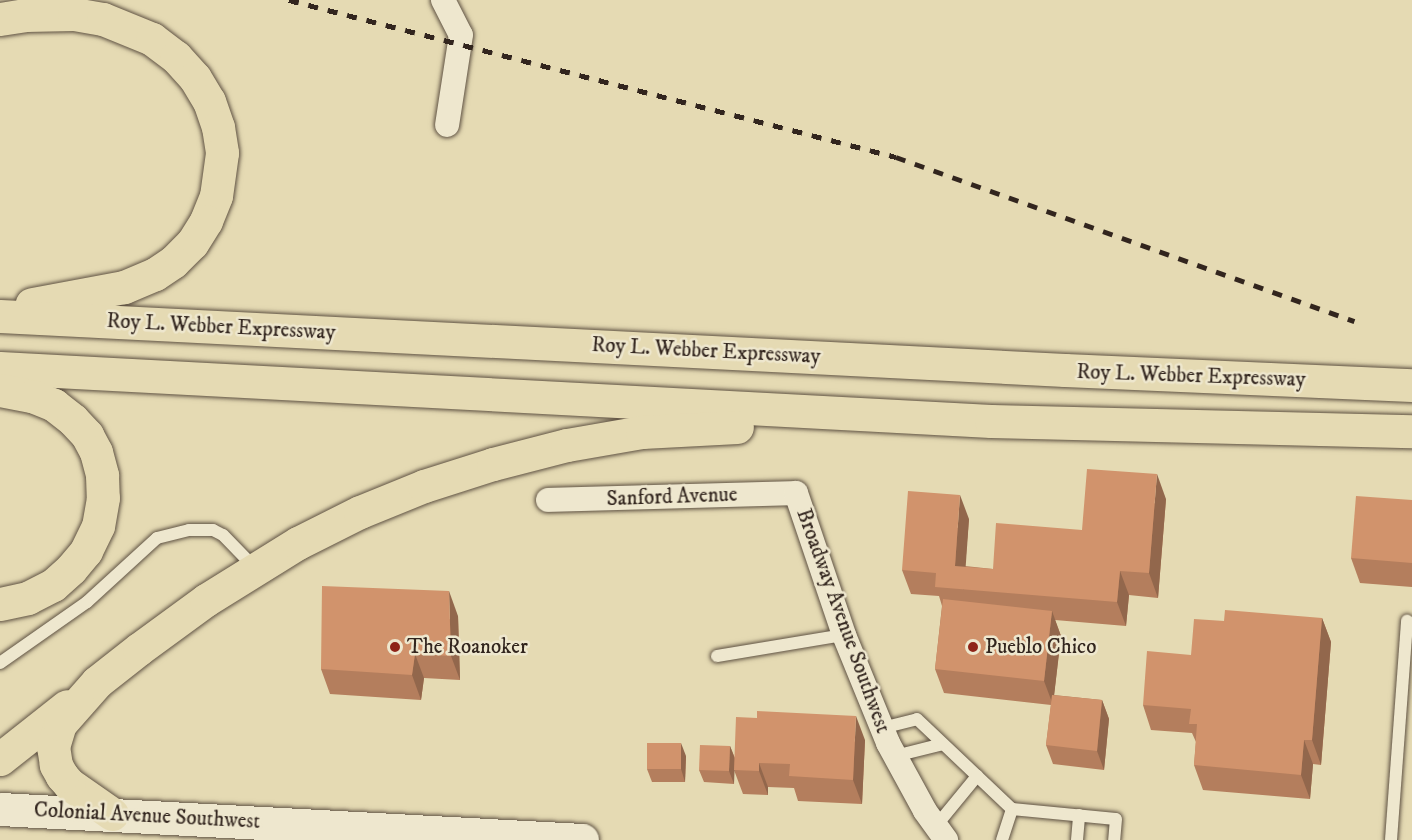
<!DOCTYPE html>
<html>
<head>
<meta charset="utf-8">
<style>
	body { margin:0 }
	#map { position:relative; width:1412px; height:840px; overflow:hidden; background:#e5dab3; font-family:"IM FELL DW Pica",serif }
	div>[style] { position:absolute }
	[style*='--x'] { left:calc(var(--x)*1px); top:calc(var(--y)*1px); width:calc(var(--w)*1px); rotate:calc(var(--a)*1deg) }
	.roads { filter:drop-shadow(0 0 2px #5f5243) drop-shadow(0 0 2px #5f5243) }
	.lane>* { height:12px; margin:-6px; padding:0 6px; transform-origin:6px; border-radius:6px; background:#eee7ce }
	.street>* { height:24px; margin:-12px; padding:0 12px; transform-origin:12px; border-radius:12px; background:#eee7ce }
	.secondary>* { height:33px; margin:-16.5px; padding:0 16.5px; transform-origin:16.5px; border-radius:16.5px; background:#eee7ce }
	.highway>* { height:33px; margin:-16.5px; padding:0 16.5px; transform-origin:16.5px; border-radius:16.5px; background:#e5dab3 }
	.rail>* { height:4.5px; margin-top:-2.25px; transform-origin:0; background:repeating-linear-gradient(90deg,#32251e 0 10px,transparent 0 20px) }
	.wall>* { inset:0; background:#b47e5d }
	.shaded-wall>* { inset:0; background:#92674c }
	.building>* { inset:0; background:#d1936c }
	.dots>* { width:16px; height:16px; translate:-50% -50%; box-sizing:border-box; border:3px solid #eee7ce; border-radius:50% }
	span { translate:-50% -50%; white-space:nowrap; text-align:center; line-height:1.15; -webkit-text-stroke:5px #eee7ce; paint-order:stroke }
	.street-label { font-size:21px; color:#32251e }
	.poi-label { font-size:21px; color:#32251e }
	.left { translate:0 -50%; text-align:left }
</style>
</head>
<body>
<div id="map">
	<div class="roads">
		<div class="lane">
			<i style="--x:717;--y:656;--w:129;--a:-9.4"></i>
			<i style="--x:0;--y:663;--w:106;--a:-35"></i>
			<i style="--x:87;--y:602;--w:95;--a:-42.4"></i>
			<i style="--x:157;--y:538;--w:33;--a:-14"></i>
			<i style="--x:189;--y:530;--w:24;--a:0"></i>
			<i style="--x:213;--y:530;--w:11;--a:27"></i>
			<i style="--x:223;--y:535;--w:46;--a:45.9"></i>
			<i style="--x:882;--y:728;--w:36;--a:-14"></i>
			<i style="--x:917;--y:719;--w:131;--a:43.5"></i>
			<i style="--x:1012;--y:809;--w:104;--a:5.5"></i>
			<i style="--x:1116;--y:819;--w:21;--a:95"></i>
			<i style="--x:895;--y:756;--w:49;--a:-14"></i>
			<i style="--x:936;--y:826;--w:65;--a:-50.6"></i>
			<i style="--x:1002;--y:840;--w:33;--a:-72"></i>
			<i style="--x:1077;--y:840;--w:25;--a:-85"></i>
			<i style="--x:1391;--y:840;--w:220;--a:-85.8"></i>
		</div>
		<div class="street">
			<i style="--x:443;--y:0;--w:39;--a:63"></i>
			<i style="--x:461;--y:35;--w:91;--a:98.8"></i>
			<i style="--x:548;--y:500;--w:248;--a:-1.6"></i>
			<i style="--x:796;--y:493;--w:150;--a:71.3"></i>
			<i style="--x:844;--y:635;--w:117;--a:67.8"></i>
			<i style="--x:888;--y:743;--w:77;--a:61.4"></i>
			<i style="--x:925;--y:811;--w:36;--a:54"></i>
		</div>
		<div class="secondary">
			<i style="--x:0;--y:809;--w:583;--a:3.05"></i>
		</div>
		<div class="highway">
			<i style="--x:0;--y:19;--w:25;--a:-9"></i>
			<i style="--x:25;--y:15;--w:49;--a:-1.2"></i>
			<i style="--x:74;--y:14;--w:29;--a:10"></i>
			<i style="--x:103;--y:19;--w:53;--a:22.2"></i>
			<i style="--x:152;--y:39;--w:30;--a:37"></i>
			<i style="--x:176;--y:57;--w:28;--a:48"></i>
			<i style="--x:195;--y:78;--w:27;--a:59"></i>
			<i style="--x:209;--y:101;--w:28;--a:71"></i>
			<i style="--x:218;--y:127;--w:26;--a:81"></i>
			<i style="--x:222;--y:153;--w:43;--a:97.9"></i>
			<i style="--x:216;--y:196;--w:27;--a:112"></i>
			<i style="--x:206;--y:221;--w:26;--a:122"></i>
			<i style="--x:192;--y:243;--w:27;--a:135"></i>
			<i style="--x:173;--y:262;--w:22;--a:146"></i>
			<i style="--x:155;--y:274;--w:34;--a:157"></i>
			<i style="--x:124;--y:287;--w:94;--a:169.5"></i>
			<i style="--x:0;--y:316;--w:1066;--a:2.9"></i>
			<i style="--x:1065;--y:370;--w:347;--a:2.5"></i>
			<i style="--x:0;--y:368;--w:992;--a:3.06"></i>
			<i style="--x:991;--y:421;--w:421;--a:1.4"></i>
			<i style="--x:0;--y:390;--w:33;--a:11"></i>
			<i style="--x:32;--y:396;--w:24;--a:22"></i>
			<i style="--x:54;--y:405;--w:24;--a:38"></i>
			<i style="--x:73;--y:420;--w:21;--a:47"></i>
			<i style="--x:87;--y:435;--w:19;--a:62"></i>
			<i style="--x:96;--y:452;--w:24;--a:75"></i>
			<i style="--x:102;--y:475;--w:23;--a:88"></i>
			<i style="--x:103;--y:498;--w:28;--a:100"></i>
			<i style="--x:98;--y:526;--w:28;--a:116"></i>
			<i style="--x:86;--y:551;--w:23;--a:130"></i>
			<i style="--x:71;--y:569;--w:24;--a:138"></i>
			<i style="--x:53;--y:585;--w:28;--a:153"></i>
			<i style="--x:28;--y:598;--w:29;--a:168"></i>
			<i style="--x:0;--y:759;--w:85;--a:-38.3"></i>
			<i style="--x:112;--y:814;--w:52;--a:-145.1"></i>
			<i style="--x:69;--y:784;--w:11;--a:-131"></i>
			<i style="--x:62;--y:776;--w:13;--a:-119"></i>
			<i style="--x:56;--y:765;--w:18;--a:-99"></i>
			<i style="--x:53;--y:747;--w:24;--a:-73"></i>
			<i style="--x:60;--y:724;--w:56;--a:-48.6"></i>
			<i style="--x:97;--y:682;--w:53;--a:-38.2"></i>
			<i style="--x:139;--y:649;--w:83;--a:-36.2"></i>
			<i style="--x:206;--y:600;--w:108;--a:-31.8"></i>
			<i style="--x:298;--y:543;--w:69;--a:-26.6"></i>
			<i style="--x:360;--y:512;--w:69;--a:-22.1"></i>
			<i style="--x:424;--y:486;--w:72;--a:-17.7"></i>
			<i style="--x:493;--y:464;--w:76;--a:-14.4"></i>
			<i style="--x:567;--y:445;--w:76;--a:-9.8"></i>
			<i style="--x:642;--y:432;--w:95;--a:-3"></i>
		</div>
	</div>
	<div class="rail">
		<i style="--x:289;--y:0;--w:627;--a:14.5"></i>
		<i style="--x:896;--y:157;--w:487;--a:19.7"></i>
	</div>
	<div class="wall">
		<i style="clip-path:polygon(1166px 499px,1158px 598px,1129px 595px,1126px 626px,1055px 620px,1061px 636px,1054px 695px,1102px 700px,1109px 719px,1104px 770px,1053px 764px,1046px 745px,1051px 705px,944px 693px,935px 669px,942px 606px,939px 596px,911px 594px,902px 570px,969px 519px,965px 566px,993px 569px,1082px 530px)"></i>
		<i style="clip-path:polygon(1412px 500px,1412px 587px,1360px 583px,1351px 558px)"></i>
		<i style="clip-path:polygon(458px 616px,460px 680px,424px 678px,421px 700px,330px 694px,321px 669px)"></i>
		<i style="clip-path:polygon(1322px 618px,1331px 642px,1321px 765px,1313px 764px,1310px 799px,1203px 790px,1194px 765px,1196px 742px,1192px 733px,1151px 730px,1143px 705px,1224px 621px)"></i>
		<i style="clip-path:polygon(865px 740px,862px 804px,798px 801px,794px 788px,768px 787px,768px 795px,743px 794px,734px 770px,734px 784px,704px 782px,699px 770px,730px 746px,735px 758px)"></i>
		<i style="clip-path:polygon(686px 756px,685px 782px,652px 782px,647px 769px)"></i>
	</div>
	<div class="shaded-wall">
		<i style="clip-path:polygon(1157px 474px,1166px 499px,1158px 598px,1149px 573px)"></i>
		<i style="clip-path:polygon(960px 495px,969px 519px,964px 590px,955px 566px)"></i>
		<i style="clip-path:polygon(1120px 571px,1129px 595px,1126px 626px,1117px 602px)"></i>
		<i style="clip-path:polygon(449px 591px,458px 616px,460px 680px,451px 656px)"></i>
		<i style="clip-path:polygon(1052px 611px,1061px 636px,1053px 705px,1044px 681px)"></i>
		<i style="clip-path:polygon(1322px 618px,1331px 642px,1321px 765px,1312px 740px)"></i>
		<i style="clip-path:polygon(415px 654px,424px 678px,421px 700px,412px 675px)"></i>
		<i style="clip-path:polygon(1102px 700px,1109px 719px,1104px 770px,1097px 751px)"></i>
		<i style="clip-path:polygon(856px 716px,865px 740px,862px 804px,853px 780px)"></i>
		<i style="clip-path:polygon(1304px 740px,1313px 764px,1310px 799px,1301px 775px)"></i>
		<i style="clip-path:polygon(681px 743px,686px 756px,685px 782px,681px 769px)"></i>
		<i style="clip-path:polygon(730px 746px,735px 759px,734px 784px,729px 771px)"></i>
		<i style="clip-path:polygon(759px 763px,768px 787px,768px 795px,759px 771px)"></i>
	</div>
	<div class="building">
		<i style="clip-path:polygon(1087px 469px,1157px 474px,1149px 573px,1120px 571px,1117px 602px,935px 587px,936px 573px,902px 570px,908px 491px,960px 495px,955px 566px,993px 569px,996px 523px,1082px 530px)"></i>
		<i style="clip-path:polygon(1356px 496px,1412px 500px,1412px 563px,1351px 558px)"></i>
		<i style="clip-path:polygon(322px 586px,449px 591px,451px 656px,415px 654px,412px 675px,321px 669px)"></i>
		<i style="clip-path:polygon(943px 599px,1052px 611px,1044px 681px,935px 669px)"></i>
		<i style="clip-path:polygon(1225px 610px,1322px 618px,1312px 740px,1304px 740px,1301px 775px,1194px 765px,1197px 724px,1189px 724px,1191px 709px,1143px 705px,1147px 651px,1191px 655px,1194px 619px,1224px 621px)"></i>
		<i style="clip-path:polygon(1052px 695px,1102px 700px,1097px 751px,1046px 745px)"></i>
		<i style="clip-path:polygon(757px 711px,856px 716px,853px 780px,789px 776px,790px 764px,759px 763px,759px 771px,734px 770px,736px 717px,757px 718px)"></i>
		<i style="clip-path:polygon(647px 743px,681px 743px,681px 769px,647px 769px)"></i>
		<i style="clip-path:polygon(700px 745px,730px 746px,729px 771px,699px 770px)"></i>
	</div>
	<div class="dots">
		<i style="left:395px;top:647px;background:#8f2418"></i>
		<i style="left:973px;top:647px;background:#8f2418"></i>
	</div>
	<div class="street-label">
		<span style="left:221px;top:327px;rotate:3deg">Roy L. Webber Expressway</span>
		<span style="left:706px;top:351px;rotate:3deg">Roy L. Webber Expressway</span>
		<span style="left:1191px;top:376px;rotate:2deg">Roy L. Webber Expressway</span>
		<span style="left:672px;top:497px;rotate:-2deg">Sanford Avenue</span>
		<span style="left:843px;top:621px;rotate:70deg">Broadway Avenue Southwest</span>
		<span style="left:147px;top:816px;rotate:3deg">Colonial Avenue Southwest</span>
	</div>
	<div class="poi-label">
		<span class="left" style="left:407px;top:647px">The Roanoker</span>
		<span class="left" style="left:985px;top:647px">Pueblo Chico</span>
	</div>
</div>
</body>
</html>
